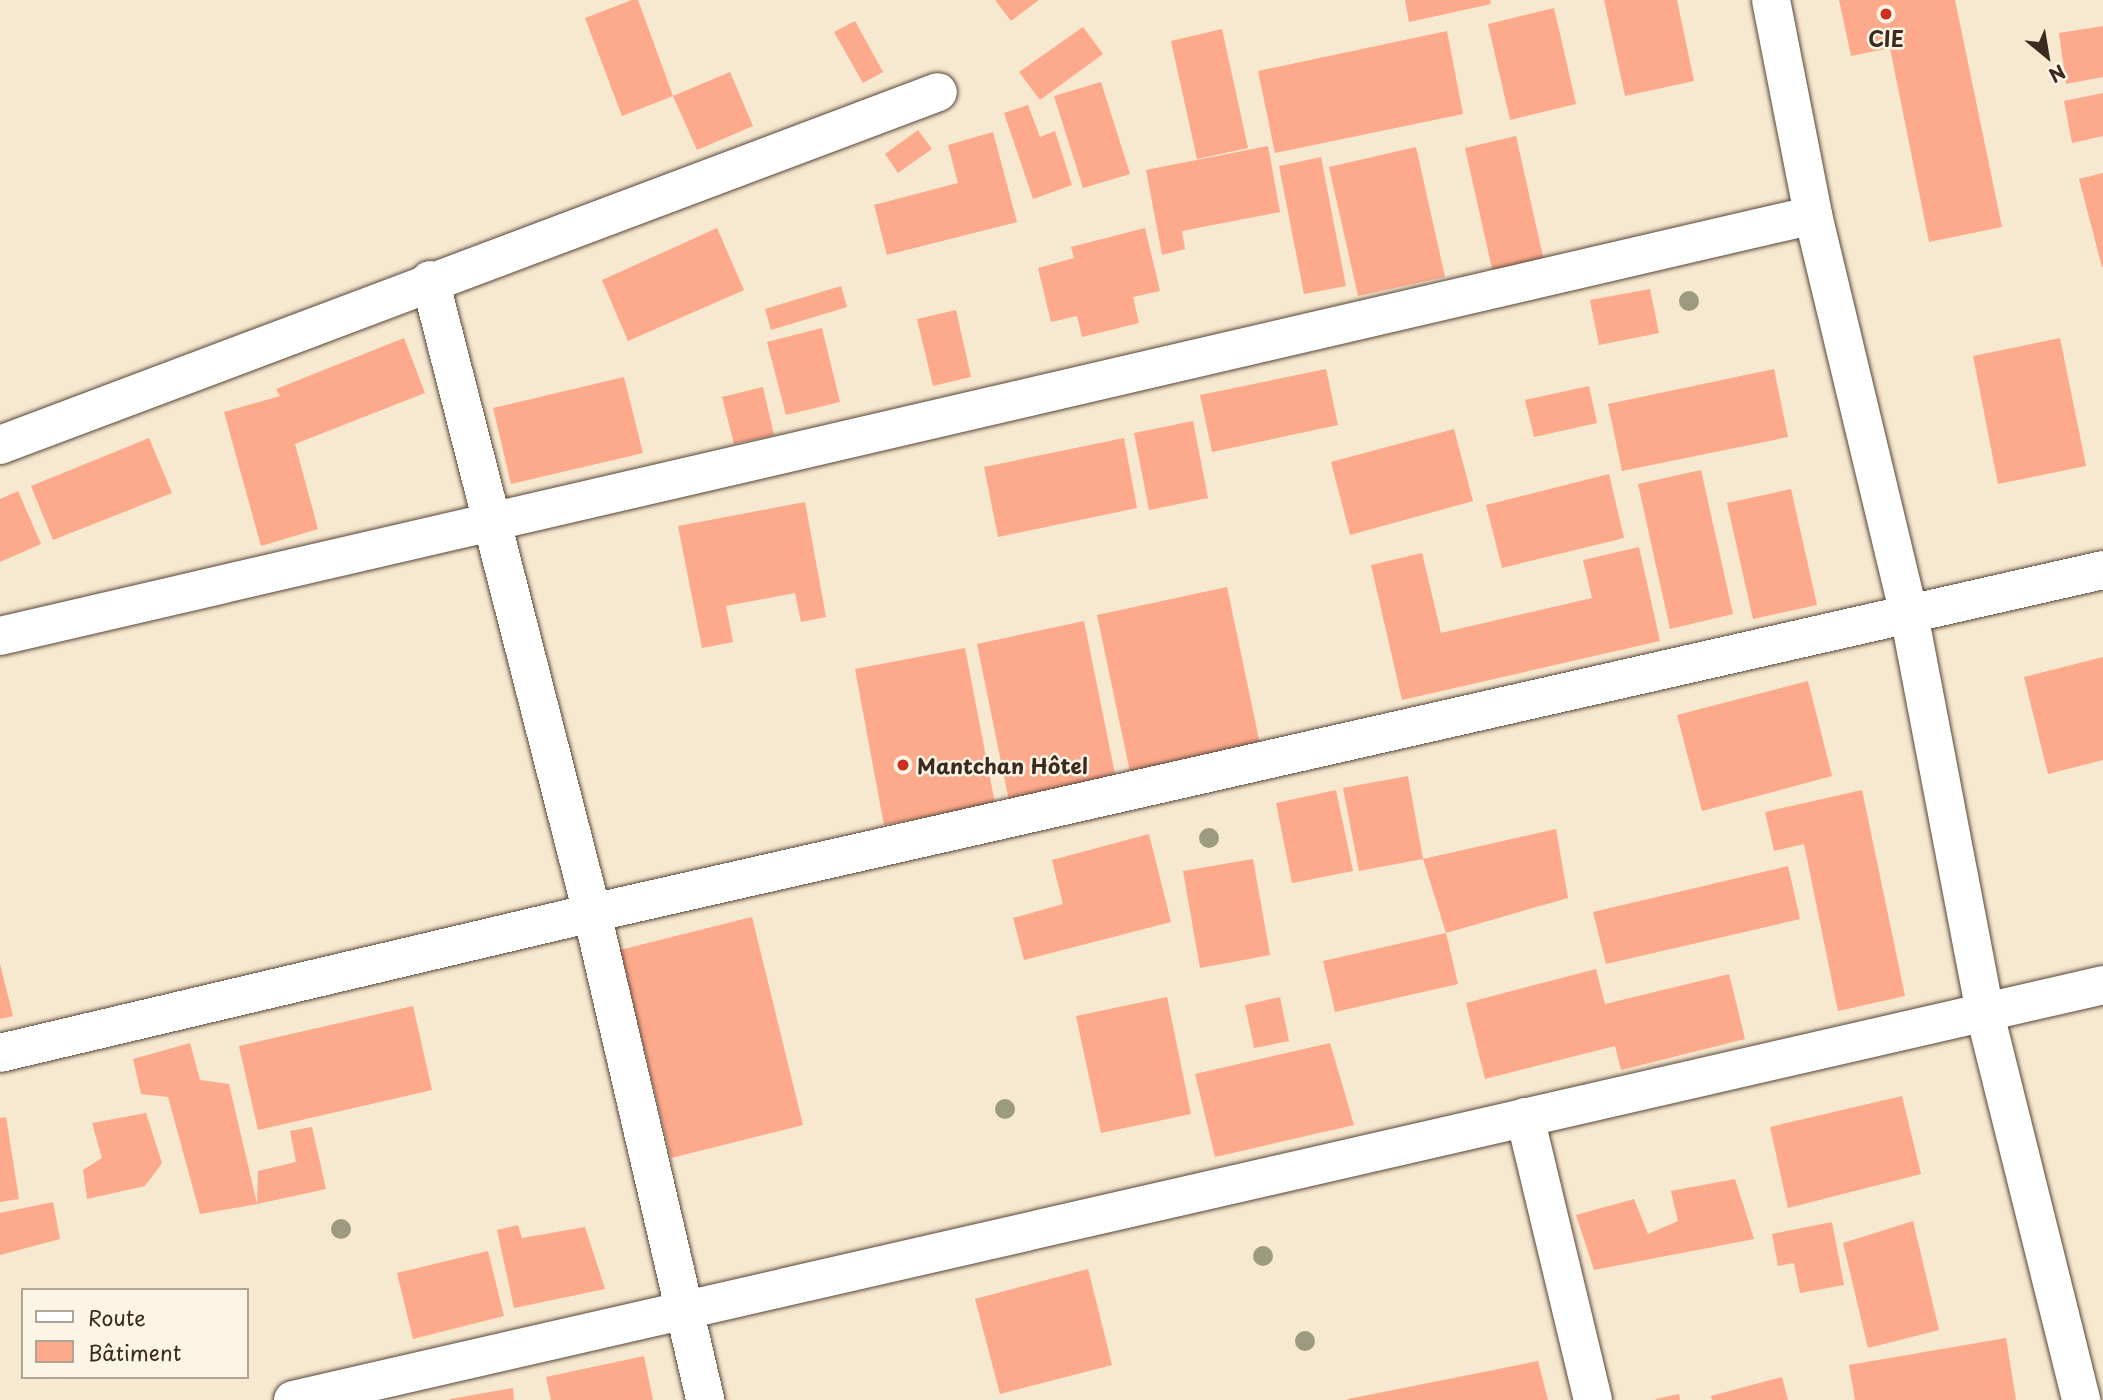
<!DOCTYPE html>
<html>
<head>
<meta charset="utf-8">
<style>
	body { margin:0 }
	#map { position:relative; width:2103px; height:1400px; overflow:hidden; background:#f7e8d0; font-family:"Playpen Sans",sans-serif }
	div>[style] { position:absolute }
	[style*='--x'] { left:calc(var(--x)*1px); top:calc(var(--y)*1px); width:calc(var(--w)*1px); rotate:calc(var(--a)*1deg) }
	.building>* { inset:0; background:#fda98b }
	.roads { filter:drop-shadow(0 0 2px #574639) drop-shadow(0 0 2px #574639) }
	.street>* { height:38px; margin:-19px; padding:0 19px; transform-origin:19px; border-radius:19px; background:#fff }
	.trees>* { width:20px; height:20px; margin:-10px; border-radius:50%; background:#9c9b80 }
	.dots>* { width:19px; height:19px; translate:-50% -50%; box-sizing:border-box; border:4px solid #fcf5e5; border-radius:50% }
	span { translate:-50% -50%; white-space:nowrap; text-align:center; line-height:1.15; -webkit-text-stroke:5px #fcf5e5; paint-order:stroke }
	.poi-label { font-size:21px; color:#3b2a1e; font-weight:700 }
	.left { translate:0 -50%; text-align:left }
	.legend { position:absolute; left:21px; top:1288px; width:228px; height:91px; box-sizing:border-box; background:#fcf5e5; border:2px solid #afa495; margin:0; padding:9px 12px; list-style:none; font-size:21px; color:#3b2a1e }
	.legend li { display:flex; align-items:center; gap:14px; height:35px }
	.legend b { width:35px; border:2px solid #afa495 }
	.north { position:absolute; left:2012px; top:21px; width:70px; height:70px; -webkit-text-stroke:5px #fcf5e5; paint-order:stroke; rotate:150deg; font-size:19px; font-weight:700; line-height:28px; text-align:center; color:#3b2a1e }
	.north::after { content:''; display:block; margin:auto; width:24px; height:32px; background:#3b2a1e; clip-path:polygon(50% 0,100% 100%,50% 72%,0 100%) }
</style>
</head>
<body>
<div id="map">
	<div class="building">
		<i style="clip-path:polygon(632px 0,638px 0,673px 96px,730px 72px,753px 126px,697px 150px,673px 96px,622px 116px,585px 18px)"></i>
		<i style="clip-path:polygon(995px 0,1039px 0,1011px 21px)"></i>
		<i style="clip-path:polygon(1405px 0,1490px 0,1491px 4px,1409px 22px)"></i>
		<i style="clip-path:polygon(1604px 0,1677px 0,1694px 81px,1625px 96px)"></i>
		<i style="clip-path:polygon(1839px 0,1955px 0,2002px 227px,1929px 242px,1890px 48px,1851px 56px)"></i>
		<i style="clip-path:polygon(1554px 8px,1576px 104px,1510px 120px,1488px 24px)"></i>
		<i style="clip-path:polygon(855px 21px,883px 72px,863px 83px,834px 32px)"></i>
		<i style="clip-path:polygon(2103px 26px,2103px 77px,2066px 84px,2059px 33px)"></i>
		<i style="clip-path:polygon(1083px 27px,1103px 54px,1040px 100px,1019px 72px)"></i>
		<i style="clip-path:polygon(1222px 29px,1248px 148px,1197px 159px,1171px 41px)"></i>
		<i style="clip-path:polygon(1447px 31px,1463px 114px,1275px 153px,1258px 71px)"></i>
		<i style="clip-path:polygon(1101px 82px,1130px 174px,1083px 188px,1054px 96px)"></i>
		<i style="clip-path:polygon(2103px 93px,2103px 136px,2072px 143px,2064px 101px)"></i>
		<i style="clip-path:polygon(1028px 105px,1040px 137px,1055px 131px,1072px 185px,1033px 199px,1004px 113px)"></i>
		<i style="clip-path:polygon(918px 130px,932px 149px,898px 173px,885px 154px)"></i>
		<i style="clip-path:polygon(993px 132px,1017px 222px,887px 255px,874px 205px,958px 183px,948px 145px)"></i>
		<i style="clip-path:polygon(1516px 136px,1544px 261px,1493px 273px,1465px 148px)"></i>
		<i style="clip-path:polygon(1268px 146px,1280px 212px,1182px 231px,1185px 249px,1162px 255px,1146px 170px)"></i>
		<i style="clip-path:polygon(1416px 147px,1445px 277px,1358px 296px,1329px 167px)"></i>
		<i style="clip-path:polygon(1321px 157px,1346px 286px,1304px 294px,1279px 166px)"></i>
		<i style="clip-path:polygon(2103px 173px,2103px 267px,2102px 267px,2079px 179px)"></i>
		<i style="clip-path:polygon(717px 228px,744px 290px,628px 341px,602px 280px)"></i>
		<i style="clip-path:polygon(1145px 228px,1160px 291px,1133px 297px,1139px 323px,1082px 337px,1077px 316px,1051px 322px,1038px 268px,1074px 258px,1071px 247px)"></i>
		<i style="clip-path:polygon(841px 286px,847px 307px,771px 330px,765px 309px)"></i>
		<i style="clip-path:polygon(1650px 289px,1659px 333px,1599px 345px,1590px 300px)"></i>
		<i style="clip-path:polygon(956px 310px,971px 377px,933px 386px,917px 319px)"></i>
		<i style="clip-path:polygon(822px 328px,840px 402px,786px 415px,767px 342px)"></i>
		<i style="clip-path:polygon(404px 338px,425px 393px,295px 444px,318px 529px,261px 546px,224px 412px,280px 396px,276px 389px)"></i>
		<i style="clip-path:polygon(2060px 338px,2086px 466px,1998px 484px,1973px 356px)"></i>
		<i style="clip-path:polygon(1326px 369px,1338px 425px,1212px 452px,1200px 395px)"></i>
		<i style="clip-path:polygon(1774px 369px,1788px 437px,1622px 471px,1608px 404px)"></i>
		<i style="clip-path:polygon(624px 377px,643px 453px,511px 484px,493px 408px)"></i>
		<i style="clip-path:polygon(1589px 386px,1597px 423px,1534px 437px,1525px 400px)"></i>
		<i style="clip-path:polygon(763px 387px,774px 435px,734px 444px,722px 397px)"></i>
		<i style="clip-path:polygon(1193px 421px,1208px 498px,1149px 510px,1134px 433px)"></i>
		<i style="clip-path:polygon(1454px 429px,1473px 501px,1350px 535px,1331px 462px)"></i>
		<i style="clip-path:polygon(149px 438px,172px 493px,53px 540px,31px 486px)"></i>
		<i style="clip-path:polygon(1124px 438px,1137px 508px,998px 537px,984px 467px)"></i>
		<i style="clip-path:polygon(1701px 470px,1733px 614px,1670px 629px,1638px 484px)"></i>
		<i style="clip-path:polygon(1609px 474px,1624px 538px,1502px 568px,1486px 505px)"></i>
		<i style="clip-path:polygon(1791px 489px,1817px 605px,1753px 619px,1727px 503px)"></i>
		<i style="clip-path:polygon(18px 491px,41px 544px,0 562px,0 499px)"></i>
		<i style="clip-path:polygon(805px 502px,826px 617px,801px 622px,795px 593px,726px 606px,733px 642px,702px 648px,678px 526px)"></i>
		<i style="clip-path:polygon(1639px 547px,1660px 641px,1402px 700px,1371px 565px,1422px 553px,1441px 633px,1592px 598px,1583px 560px)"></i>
		<i style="clip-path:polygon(1227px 587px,1261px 749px,1131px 777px,1097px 615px)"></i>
		<i style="clip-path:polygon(1084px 621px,1116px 779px,1009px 801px,977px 644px)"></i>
		<i style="clip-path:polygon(965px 648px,995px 804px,884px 825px,855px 669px)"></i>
		<i style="clip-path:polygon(2103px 657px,2103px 760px,2048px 774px,2024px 677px)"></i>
		<i style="clip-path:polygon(1808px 681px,1832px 776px,1702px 811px,1677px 715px)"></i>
		<i style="clip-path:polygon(1408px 776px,1423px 859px,1359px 871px,1343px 788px)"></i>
		<i style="clip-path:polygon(1336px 790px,1353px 871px,1292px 883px,1276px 803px)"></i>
		<i style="clip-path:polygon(1862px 790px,1905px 996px,1838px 1011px,1804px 844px,1774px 851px,1765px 812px)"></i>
		<i style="clip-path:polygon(1556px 829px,1568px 898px,1446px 933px,1423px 859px)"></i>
		<i style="clip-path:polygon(1149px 834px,1171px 922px,1024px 960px,1013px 918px,1063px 904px,1052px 860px)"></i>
		<i style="clip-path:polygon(1253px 859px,1270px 955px,1200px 968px,1183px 871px)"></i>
		<i style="clip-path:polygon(1788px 866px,1800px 919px,1606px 964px,1593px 912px)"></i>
		<i style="clip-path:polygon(752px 917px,803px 1125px,671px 1158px,620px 950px)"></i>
		<i style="clip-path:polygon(1446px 933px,1458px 984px,1335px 1012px,1323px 961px)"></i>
		<i style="clip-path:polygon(0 964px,13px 1016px,0 1019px)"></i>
		<i style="clip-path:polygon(1596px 969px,1605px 1004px,1729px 974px,1745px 1039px,1621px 1070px,1615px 1046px,1485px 1079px,1466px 1003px)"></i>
		<i style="clip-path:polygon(1167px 997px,1191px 1114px,1101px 1133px,1076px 1016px)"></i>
		<i style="clip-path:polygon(1280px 997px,1289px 1041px,1254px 1048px,1245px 1005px)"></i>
		<i style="clip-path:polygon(413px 1006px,432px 1090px,258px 1130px,239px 1046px)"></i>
		<i style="clip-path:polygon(190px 1043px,200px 1080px,229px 1084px,257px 1204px,258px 1171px,296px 1162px,290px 1131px,312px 1127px,326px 1189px,257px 1204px,200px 1214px,168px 1097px,141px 1094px,133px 1059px)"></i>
		<i style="clip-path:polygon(1330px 1043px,1354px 1125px,1215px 1157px,1195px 1074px)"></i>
		<i style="clip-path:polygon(1902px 1096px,1921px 1174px,1788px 1208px,1770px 1127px)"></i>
		<i style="clip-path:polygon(146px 1113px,162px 1163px,145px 1186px,87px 1199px,83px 1170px,102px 1158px,92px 1123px)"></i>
		<i style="clip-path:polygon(6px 1117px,19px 1199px,0 1202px,0 1118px)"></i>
		<i style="clip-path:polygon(1735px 1179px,1754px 1239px,1594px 1270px,1576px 1215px,1634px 1199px,1648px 1234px,1678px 1221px,1671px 1191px)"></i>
		<i style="clip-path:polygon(53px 1202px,60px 1239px,0 1255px,0 1213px)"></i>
		<i style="clip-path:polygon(1913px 1221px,1939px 1330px,1868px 1348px,1843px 1243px)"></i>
		<i style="clip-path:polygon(1832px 1222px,1844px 1285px,1800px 1293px,1794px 1263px,1778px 1266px,1772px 1234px)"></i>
		<i style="clip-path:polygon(518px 1225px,522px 1238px,585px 1227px,605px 1289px,514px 1308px,497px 1230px)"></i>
		<i style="clip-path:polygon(488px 1251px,504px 1316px,413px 1339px,397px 1273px)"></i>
		<i style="clip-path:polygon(1088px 1269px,1112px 1365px,1000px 1394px,975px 1299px)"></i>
		<i style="clip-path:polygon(2006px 1338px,2016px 1400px,1855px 1400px,1849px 1365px)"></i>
		<i style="clip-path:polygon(644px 1356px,653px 1400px,551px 1400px,546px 1377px)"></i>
		<i style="clip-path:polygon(1538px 1361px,1548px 1400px,1348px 1400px,1348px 1399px)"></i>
		<i style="clip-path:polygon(1782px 1377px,1788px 1400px,1712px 1400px,1711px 1396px)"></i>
		<i style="clip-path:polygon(513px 1388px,514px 1400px,450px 1400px,450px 1399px)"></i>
		<i style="clip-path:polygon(1679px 1394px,1680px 1400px,1656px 1400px,1656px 1399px)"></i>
	</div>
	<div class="roads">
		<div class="street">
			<i style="--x:1771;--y:0;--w:219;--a:78.9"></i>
			<i style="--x:1813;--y:215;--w:410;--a:76.5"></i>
			<i style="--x:1909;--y:614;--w:407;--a:79.2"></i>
			<i style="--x:1985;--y:1014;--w:398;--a:76"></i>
			<i style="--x:430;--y:280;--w:653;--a:75.64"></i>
			<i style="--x:592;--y:913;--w:500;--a:76.9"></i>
			<i style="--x:0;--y:445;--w:1002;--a:-20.62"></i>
			<i style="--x:0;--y:636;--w:1861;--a:-13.07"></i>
			<i style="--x:0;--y:1053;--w:608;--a:-13.31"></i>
			<i style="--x:592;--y:913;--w:1549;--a:-12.79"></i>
			<i style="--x:1525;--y:1117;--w:291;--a:76.5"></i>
			<i style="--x:293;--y:1400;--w:1857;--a:-12.91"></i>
		</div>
	</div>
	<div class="trees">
		<i style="left:1689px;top:301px"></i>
		<i style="left:1209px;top:838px"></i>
		<i style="left:1005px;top:1109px"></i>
		<i style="left:341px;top:1229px"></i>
		<i style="left:1263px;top:1256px"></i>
		<i style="left:1305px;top:1341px"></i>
	</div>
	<div class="dots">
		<i style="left:1886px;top:14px;background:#c8321e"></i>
		<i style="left:903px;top:765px;background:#c8321e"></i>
	</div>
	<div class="poi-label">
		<span style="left:1886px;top:38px">CIE</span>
		<span class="left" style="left:917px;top:765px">Mantchan Hôtel</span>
	</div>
	<ul class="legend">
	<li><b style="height:9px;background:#fff"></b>Route</li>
	<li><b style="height:19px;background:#fda98b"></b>Bâtiment</li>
	</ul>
	<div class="north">N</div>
</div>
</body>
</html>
